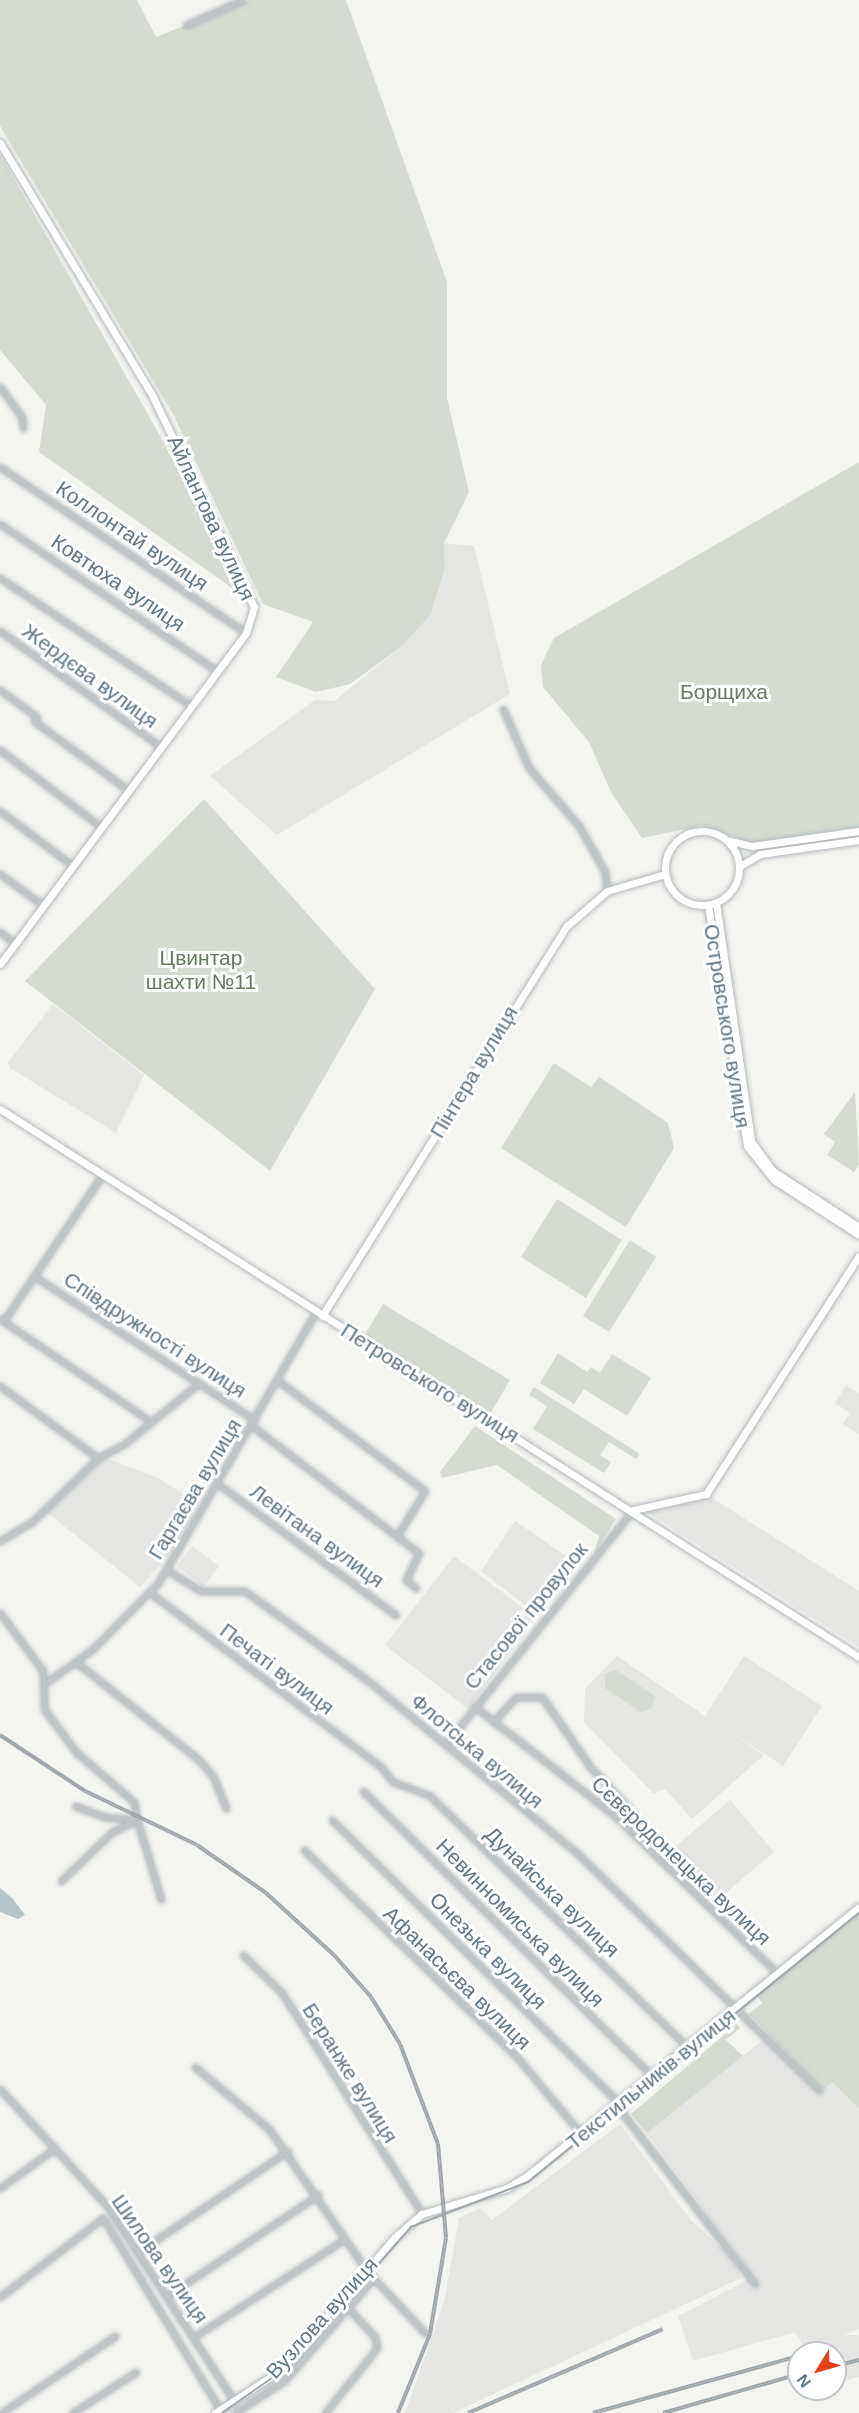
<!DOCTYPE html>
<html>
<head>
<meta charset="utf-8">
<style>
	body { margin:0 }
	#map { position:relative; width:859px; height:2413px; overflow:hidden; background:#f4f4f0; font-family:Helvetica,sans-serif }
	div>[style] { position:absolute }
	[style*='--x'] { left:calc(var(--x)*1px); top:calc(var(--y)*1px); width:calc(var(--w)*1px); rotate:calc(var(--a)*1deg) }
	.built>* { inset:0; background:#e5e5e3 }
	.green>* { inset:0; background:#d5dbd1 }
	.water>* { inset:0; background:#b6c4c7 }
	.roads { filter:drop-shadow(0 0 2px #b3b9bd) drop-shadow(0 0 2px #b3b9bd) }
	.street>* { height:5px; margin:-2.5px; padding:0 2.5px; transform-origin:2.5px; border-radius:2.5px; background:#bfc4c6 }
	.secondary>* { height:7px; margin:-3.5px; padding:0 3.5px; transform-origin:3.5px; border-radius:3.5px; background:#fff }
	.secondary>.ring { margin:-3.5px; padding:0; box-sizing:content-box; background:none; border:7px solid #fff; border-radius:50% }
	.tram>* { height:1.5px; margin:-0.75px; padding:0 0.75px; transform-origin:0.75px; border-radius:0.75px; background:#9fa7ac }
	.rail>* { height:4px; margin-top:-2px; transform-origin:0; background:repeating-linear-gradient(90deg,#fff 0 4.5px,#9fa7ac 0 9px); box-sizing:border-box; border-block:2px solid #9fa7ac }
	span { translate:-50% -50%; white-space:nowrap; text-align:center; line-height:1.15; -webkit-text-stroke:6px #fff; paint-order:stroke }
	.street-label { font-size:21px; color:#627682 }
	.park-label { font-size:21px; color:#677961 }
	.north { position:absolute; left:787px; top:2341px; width:60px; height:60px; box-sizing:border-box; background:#fff; border:2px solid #c0c8cd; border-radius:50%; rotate:233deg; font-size:16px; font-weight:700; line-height:24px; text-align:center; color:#627682 }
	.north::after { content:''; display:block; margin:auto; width:21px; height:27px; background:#e6401d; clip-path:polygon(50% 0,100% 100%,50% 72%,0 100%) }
</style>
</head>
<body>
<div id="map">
	<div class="built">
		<i style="clip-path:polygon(444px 543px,474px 546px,510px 694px,277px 835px,210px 776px,315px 700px,334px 701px,401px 647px,433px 609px,445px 568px)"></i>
		<i style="clip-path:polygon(53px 1004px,144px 1075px,116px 1133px,10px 1068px,8px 1062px)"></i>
		<i style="clip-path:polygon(846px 1385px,859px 1393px,859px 1434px,843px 1424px,850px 1413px,835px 1403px)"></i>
		<i style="clip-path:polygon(103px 1457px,158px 1478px,199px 1504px,170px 1554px,140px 1587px,44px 1510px)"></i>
		<i style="clip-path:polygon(706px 1494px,859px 1591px,859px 1647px,642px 1509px)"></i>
		<i style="clip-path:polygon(515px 1521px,578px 1564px,538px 1615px,481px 1571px)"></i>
		<i style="clip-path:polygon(192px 1546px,219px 1566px,204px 1587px,177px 1566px)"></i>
		<i style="clip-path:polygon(454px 1556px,536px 1618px,468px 1709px,385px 1645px)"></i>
		<i style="clip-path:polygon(617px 1656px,705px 1716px,744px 1656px,822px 1706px,783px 1766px,726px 1729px,764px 1755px,692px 1819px,665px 1789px,654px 1794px,584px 1722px,585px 1689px)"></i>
		<i style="clip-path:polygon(730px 1800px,774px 1852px,714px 1903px,670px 1851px)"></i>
		<i style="clip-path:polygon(770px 2034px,824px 2089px,832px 2082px,859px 2109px,859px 2329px,844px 2335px,859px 2335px,859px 2377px,835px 2383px,835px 2353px,808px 2353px,795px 2332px,693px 2361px,678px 2316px,754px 2277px,647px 2133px)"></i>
		<i style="clip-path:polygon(620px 2124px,690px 2219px,731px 2257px,741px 2278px,453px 2413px,405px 2413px,444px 2302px,459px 2218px,480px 2208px,492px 2220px)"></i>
	</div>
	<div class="green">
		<i style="clip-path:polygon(0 0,137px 0,156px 37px,250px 0,346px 0,447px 282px,447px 398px,469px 492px,444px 543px,445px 568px,431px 614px,401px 647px,350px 684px,316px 692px,276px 677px,313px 622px,263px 604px,173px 414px,0 126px)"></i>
		<i style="clip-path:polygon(0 154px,159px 434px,245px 597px,39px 452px,46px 405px,0 350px)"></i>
		<i style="clip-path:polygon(859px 462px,859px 827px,752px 843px,701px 826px,642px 838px,611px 792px,589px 742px,543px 687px,541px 665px,554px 638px)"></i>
		<i style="clip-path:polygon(204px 799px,375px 989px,270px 1171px,25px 981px)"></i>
		<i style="clip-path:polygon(554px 1063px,591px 1087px,599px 1077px,668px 1123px,674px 1148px,626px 1227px,501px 1148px)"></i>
		<i style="clip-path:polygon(855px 1092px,859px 1164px,854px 1172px,827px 1155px,835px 1142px,824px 1134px)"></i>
		<i style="clip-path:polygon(557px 1199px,622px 1240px,586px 1298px,521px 1257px)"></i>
		<i style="clip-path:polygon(630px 1240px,656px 1257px,609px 1332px,583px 1316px)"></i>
		<i style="clip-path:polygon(383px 1304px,510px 1380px,490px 1414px,365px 1335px)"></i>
		<i style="clip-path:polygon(558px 1353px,587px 1372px,591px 1367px,600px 1373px,612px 1354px,651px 1378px,627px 1416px,584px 1389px,574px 1404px,540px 1383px)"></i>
		<i style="clip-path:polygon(534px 1387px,640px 1454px,636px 1459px,609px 1442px,600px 1455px,611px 1462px,604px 1473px,533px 1429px,547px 1406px,529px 1395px)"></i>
		<i style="clip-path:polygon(475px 1426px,616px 1519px,595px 1552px,599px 1536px,497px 1465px,442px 1478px,440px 1472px)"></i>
		<i style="clip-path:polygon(616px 1670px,655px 1696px,651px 1709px,641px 1712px,605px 1688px,605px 1674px)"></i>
		<i style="clip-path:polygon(859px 1907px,859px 2109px,832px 2082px,824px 2090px,749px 2014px,762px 2003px,755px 1994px)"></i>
		<i style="clip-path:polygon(737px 2024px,740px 2028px,726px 2040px,743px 2056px,647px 2133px,631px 2114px)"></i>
	</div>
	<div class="water">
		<i style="clip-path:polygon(0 1888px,13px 1899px,25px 1915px,18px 1919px,0 1912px)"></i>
	</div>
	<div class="roads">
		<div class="street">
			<i style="--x:186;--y:25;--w:62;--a:-23.7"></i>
			<i style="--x:0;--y:387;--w:37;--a:54"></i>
			<i style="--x:22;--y:417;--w:11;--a:85"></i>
			<i style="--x:0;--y:467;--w:297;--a:34"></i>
			<i style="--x:0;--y:524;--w:262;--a:34.1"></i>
			<i style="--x:0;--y:578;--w:230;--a:33.8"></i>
			<i style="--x:0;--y:631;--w:198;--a:35.8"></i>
			<i style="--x:0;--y:690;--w:46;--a:36.1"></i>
			<i style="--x:503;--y:709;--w:64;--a:66.2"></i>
			<i style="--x:529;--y:768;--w:77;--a:49.2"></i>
			<i style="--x:579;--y:826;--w:53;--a:60.5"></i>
			<i style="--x:605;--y:872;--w:19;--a:84"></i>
			<i style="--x:34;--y:721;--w:117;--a:36.3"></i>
			<i style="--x:0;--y:750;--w:127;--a:37.3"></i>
			<i style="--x:0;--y:811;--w:91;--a:37"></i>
			<i style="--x:0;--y:874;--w:54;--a:36"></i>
			<i style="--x:0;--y:932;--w:20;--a:37"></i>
			<i style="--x:37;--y:1278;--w:260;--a:33.1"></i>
			<i style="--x:0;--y:1319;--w:181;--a:34.2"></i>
			<i style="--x:5;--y:1319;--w:174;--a:-56"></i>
			<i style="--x:277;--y:1380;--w:185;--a:36.9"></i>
			<i style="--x:425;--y:1491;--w:53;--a:121.9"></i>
			<i style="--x:0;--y:1386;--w:122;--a:36.3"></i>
			<i style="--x:252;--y:1426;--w:210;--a:37.3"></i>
			<i style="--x:419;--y:1553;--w:30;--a:116"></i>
			<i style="--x:406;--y:1580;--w:13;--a:39"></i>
			<i style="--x:218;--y:1484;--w:221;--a:36.4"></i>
			<i style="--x:0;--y:1541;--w:37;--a:-31"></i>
			<i style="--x:32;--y:1522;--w:92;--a:-44.1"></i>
			<i style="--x:98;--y:1458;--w:30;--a:-28"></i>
			<i style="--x:124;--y:1444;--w:97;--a:-39.1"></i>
			<i style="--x:167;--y:1570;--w:39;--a:32"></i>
			<i style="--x:200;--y:1591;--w:45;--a:0"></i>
			<i style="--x:245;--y:1591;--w:151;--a:36.1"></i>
			<i style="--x:367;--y:1680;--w:272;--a:39.5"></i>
			<i style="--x:577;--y:1853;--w:339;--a:44.4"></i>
			<i style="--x:149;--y:1592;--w:291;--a:37"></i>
			<i style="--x:381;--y:1767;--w:19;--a:51"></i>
			<i style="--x:393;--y:1782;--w:38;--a:20"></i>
			<i style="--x:429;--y:1795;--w:363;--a:44.3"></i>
			<i style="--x:0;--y:1613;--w:72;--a:53.4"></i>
			<i style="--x:43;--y:1671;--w:38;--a:88"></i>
			<i style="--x:44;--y:1709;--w:54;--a:53.3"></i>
			<i style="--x:76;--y:1752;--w:77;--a:40.8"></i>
			<i style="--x:134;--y:1802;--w:18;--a:81"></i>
			<i style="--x:137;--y:1820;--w:33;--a:-175"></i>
			<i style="--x:104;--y:1817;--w:31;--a:-159"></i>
			<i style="--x:76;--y:1662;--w:157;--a:38.5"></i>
			<i style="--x:199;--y:1760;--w:21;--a:49"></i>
			<i style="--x:213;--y:1776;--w:35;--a:68"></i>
			<i style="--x:47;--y:1682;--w:57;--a:-35.7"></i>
			<i style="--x:93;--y:1649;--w:93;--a:-45.4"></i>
			<i style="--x:158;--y:1583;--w:314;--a:-59.8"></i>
			<i style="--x:474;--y:1706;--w:177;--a:37.9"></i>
			<i style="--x:614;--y:1815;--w:230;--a:44.1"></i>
			<i style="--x:493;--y:1722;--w:34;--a:-47"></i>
			<i style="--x:516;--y:1697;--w:26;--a:0"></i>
			<i style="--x:542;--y:1697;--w:86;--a:55.4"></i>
			<i style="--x:591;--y:1768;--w:54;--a:46.5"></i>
			<i style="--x:628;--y:1807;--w:16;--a:130"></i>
			<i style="--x:446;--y:1744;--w:298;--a:-51.4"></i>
			<i style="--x:363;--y:1791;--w:409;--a:44.6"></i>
			<i style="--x:332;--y:1820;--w:406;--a:44.6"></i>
			<i style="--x:621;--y:2105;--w:9;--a:77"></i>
			<i style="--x:623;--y:2114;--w:215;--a:52.2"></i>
			<i style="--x:304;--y:1850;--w:296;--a:44.2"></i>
			<i style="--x:516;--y:2056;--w:102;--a:50.2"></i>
			<i style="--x:61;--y:1881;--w:71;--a:-43.9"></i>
			<i style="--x:112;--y:1832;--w:28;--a:-26"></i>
			<i style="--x:137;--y:1820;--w:83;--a:73.1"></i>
			<i style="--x:243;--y:1955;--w:54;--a:44.3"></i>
			<i style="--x:282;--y:1993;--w:262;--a:57.6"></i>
			<i style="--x:195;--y:2067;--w:97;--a:40"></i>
			<i style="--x:269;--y:2129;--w:173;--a:55.4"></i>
			<i style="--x:367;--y:2271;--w:85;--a:46.9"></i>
			<i style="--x:0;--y:2089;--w:160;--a:47.5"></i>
			<i style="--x:108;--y:2207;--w:231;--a:57"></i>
			<i style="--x:0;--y:2188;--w:68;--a:-36"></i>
			<i style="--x:138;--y:2252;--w:181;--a:-34"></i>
			<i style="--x:167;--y:2296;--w:182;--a:-33.8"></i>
			<i style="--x:0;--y:2297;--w:130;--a:-37.5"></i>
			<i style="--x:103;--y:2218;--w:225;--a:58.6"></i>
			<i style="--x:194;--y:2337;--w:180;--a:-33"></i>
			<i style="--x:1;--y:2413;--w:138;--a:-34"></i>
			<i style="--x:72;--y:2413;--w:76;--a:-32.6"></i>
			<i style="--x:235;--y:2413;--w:59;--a:-33.1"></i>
			<i style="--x:284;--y:2381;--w:137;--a:-48.9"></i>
			<i style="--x:325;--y:2413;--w:83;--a:-51.3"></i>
			<i style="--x:377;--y:2348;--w:11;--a:-100"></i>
			<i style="--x:375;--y:2337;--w:40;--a:-133"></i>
		</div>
		<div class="secondary">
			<i style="--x:0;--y:143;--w:297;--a:58.9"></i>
			<i style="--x:153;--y:397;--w:233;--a:64.3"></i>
			<i style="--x:254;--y:607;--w:27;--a:107"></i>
			<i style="--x:246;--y:633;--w:412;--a:126.6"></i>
			<i class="ring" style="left:665px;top:831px;width:67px;height:67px"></i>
			<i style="--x:730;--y:841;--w:23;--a:13"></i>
			<i style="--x:752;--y:846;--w:108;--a:-8"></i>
			<i style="--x:740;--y:866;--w:23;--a:-31"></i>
			<i style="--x:760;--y:854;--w:100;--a:-8"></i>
			<i style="--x:716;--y:903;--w:241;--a:81.6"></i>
			<i style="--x:751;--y:1141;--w:37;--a:54"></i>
			<i style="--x:773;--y:1171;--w:103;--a:33.1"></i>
			<i style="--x:708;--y:905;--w:244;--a:80.8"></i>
			<i style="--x:747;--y:1146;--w:43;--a:51.5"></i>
			<i style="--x:774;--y:1180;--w:101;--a:32.9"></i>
			<i style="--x:0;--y:1109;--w:1019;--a:32.54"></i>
			<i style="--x:322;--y:1316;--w:461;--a:-57.9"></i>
			<i style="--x:567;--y:926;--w:53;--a:-41.2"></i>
			<i style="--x:607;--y:891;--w:60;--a:-16.3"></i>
			<i style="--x:633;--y:1510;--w:75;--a:-12.4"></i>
			<i style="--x:706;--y:1494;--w:283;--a:-57.3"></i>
			<i style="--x:215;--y:2413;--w:79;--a:-33.1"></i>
			<i style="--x:281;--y:2370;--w:174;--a:-49.4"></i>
			<i style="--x:394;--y:2238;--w:37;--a:-41"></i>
			<i style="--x:422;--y:2214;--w:89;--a:-17"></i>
			<i style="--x:507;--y:2188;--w:23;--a:-31"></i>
			<i style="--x:527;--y:2176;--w:427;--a:-39"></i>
		</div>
	</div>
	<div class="tram">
		<i style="--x:222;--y:2413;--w:80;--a:-34.9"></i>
		<i style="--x:288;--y:2367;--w:186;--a:-48.7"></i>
		<i style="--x:411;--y:2227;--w:125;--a:-21"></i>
		<i style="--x:528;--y:2182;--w:427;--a:-39.1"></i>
	</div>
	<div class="rail">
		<i style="--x:0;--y:1735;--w:102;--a:33.4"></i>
		<i style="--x:85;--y:1791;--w:124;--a:25.7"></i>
		<i style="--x:197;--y:1845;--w:84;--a:34.8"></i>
		<i style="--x:266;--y:1893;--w:92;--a:42.4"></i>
		<i style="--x:334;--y:1955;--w:56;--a:48.6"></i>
		<i style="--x:371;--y:1997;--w:55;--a:58.3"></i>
		<i style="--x:400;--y:2044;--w:107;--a:69.2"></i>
		<i style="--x:438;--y:2144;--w:94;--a:85.1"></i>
		<i style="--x:446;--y:2238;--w:97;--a:99.5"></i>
		<i style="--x:430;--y:2334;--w:85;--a:112.1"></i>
		<i style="--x:835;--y:2366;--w:25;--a:-14"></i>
		<i style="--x:468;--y:2413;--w:212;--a:-23.3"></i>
		<i style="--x:593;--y:2413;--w:210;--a:-15.5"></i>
		<i style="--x:663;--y:2413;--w:141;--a:-16"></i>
	</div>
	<div class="street-label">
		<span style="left:211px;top:518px;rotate:65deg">Айлантова вулиця</span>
		<span style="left:132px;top:536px;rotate:34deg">Коллонтай вулиця</span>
		<span style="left:118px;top:583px;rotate:34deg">Ковтюха вулиця</span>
		<span style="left:90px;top:676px;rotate:36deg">Жердєва вулиця</span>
		<span style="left:727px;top:1026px;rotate:81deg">Островського вулиця</span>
		<span style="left:474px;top:1072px;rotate:-59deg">Пінтера вулиця</span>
		<span style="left:155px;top:1335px;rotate:33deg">Співдружності вулиця</span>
		<span style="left:430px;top:1383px;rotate:32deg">Петровського вулиця</span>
		<span style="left:195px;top:1489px;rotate:-59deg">Гаргаєва вулиця</span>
		<span style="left:317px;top:1536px;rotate:36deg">Левітана вулиця</span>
		<span style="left:526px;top:1616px;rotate:-51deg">Стасової провулок</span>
		<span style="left:277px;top:1669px;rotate:37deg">Печаті вулиця</span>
		<span style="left:477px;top:1751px;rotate:40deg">Флотська вулиця</span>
		<span style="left:681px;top:1861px;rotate:43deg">Сєвєродонецька вулиця</span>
		<span style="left:552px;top:1892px;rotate:44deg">Дунайська вулиця</span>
		<span style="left:520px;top:1923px;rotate:45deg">Невинномиська вулиця</span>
		<span style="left:488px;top:1951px;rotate:45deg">Онезька вулиця</span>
		<span style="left:457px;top:1978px;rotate:44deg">Афанасьєва вулиця</span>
		<span style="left:350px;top:2073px;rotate:58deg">Беранже вулиця</span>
		<span style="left:651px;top:2079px;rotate:-39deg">Текстильників вулиця</span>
		<span style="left:160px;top:2259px;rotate:55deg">Шилова вулиця</span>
		<span style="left:322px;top:2318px;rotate:-48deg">Вузлова вулиця</span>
	</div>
	<div class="park-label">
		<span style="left:724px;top:692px">Борщиха</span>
		<span style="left:201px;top:970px">Цвинтар<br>шахти №11</span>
	</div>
	<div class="north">N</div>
</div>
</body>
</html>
